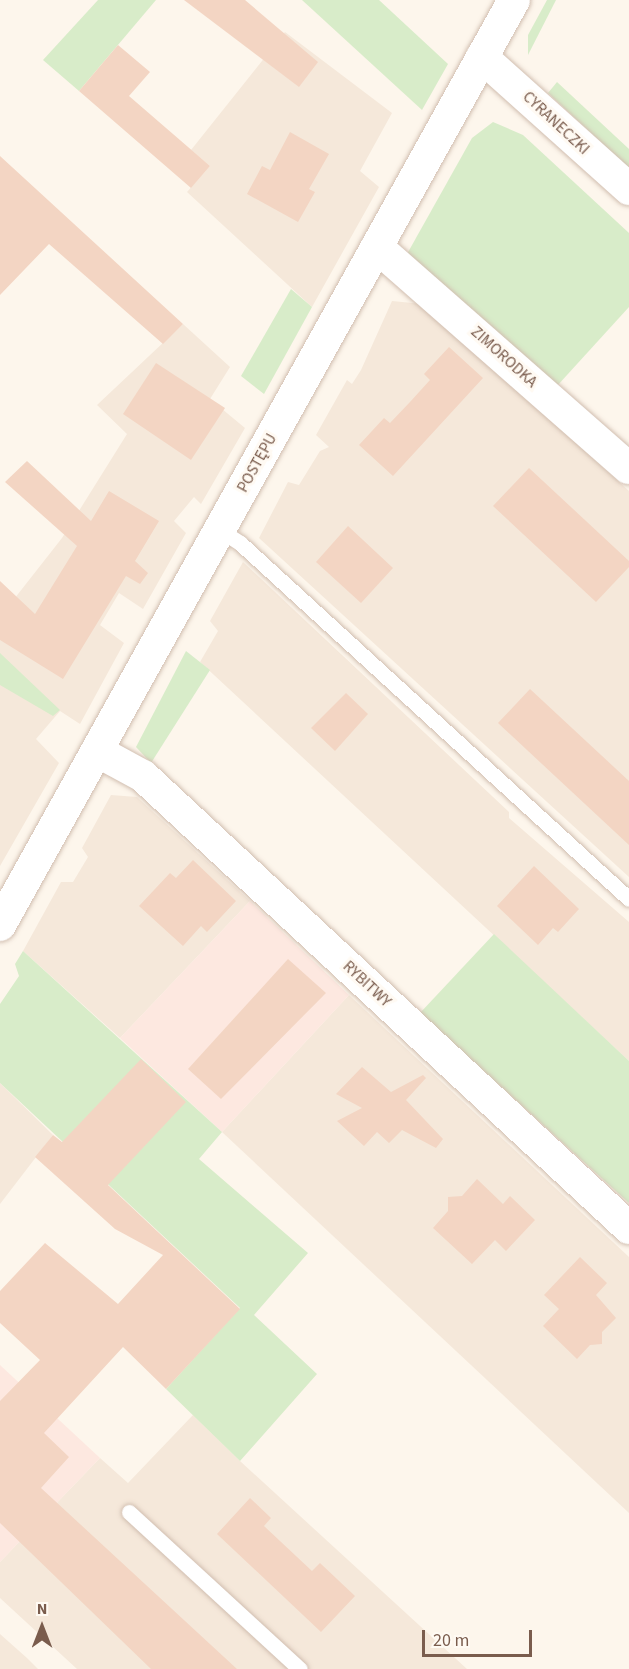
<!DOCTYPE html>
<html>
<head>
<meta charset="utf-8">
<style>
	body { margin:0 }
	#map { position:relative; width:629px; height:1669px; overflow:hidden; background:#fdf6ec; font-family:"Source Sans 3",sans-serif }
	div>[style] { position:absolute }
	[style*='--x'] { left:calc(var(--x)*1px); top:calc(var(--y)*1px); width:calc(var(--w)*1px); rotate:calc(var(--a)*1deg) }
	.residential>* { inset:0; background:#f5e8da }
	.commercial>* { inset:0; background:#fde8e0 }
	.green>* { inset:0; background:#d8ecc9 }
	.building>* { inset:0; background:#f3d5c3 }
	.roads { filter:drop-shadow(0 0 2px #d1beb0) drop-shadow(0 0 2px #d1beb0) }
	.service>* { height:15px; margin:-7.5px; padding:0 7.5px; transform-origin:7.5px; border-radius:7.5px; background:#fff }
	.minor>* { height:32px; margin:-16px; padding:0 16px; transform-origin:16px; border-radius:16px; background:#fff }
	span { translate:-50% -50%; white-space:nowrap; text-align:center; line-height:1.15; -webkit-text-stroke:6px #fffaf3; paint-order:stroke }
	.street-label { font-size:16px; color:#7a5c4d }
	.north { position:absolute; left:12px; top:1597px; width:60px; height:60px; -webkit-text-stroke:4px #fffaf3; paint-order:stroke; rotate:0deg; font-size:16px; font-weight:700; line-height:24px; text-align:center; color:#7a5c4d }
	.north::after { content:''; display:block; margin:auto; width:21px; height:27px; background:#7a5c4d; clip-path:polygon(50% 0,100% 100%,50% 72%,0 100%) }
	.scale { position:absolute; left:422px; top:1630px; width:110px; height:27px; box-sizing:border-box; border:3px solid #7a5c4d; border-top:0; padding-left:8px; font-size:18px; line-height:21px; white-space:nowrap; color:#7a5c4d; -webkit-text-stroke:4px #fffaf3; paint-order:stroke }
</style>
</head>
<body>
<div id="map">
	<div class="residential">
		<i style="clip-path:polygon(285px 32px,392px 113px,360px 171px,379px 187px,312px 307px,187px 192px,210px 166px,191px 150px)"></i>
		<i style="clip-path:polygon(392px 301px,422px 304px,629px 491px,629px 877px,259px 538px,288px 482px,299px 485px,320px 451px,329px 447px,316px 435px,347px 380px,352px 384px,361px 370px)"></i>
		<i style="clip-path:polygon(183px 324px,230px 367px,210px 399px,245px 428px,201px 504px,194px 497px,174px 521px,186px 533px,143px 609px,119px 593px,100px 625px,124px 643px,80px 724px,60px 711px,36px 739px,59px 763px,0 866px,0 617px,62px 538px,127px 434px,97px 405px)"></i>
		<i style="clip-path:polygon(243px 562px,509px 812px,509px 818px,629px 922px,629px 1061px,200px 662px,218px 631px,210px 621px)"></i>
		<i style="clip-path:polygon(111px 795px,137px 797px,250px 901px,120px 1038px,23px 951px,61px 882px,73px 882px,88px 857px,82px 848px)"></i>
		<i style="clip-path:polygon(349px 995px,629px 1257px,629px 1513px,222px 1132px)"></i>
		<i style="clip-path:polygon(0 1083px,53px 1135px,0 1204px)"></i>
		<i style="clip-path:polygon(193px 1415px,240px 1461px,467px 1669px,77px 1669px,0 1598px,0 1562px,100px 1458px,128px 1483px)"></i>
		<i style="clip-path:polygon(0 1634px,27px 1658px,38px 1669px,0 1669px)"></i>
	</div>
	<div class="commercial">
		<i style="clip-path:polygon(250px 901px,349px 995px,222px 1132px,120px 1038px)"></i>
		<i style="clip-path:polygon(0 1365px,100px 1458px,0 1562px)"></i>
	</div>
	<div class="green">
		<i style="clip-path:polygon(98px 0,156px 0,79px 91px,43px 60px)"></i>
		<i style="clip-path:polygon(302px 0,379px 0,448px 64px,422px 110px)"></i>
		<i style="clip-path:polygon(547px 0,556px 0,528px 55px,528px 35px)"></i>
		<i style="clip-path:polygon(557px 82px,629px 149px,629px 168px,548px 93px)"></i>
		<i style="clip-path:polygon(493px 122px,523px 135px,629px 233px,629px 307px,557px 386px,407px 254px,472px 138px)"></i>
		<i style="clip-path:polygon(291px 289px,312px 307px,264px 394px,241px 376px)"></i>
		<i style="clip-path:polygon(186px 651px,210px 670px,151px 763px,136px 747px)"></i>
		<i style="clip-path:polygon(0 653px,60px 710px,53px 716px,0 685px)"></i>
		<i style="clip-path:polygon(494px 934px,629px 1061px,629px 1203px,420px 1013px)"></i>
		<i style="clip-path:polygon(23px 951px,222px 1132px,199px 1159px,308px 1253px,254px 1315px,317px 1374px,240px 1461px,166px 1389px,240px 1308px,0 1083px,0 1004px,19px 976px,15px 964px)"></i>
	</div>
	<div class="building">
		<i style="clip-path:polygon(184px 0,245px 0,318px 62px,299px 87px)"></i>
		<i style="clip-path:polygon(118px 45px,150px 72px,129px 96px,210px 166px,191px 188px,79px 91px)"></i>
		<i style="clip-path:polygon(290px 132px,329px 154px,309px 189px,315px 192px,298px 222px,247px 194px,262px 166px,270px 170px)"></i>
		<i style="clip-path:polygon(0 156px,183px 324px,163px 344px,49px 244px,0 295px)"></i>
		<i style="clip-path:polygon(449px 347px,483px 378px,393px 476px,359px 445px,384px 418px,390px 423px,410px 402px,430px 380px,424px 374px)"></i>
		<i style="clip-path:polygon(156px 363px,225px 408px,191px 460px,123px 414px)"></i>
		<i style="clip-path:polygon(27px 461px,91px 521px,109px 491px,159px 521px,135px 561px,148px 573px,140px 584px,126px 576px,63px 679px,0 640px,0 581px,35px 614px,77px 546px,5px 482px)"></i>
		<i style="clip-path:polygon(529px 468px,629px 561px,629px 567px,596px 602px,493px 506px)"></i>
		<i style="clip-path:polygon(348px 526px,393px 568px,361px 603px,316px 562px)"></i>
		<i style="clip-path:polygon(530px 689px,629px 781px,629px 845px,498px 723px)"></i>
		<i style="clip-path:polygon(346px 693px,368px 714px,335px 751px,311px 728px)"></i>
		<i style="clip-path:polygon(193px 860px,236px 901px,207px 932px,201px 926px,183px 946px,139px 906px,170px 873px,176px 878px)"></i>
		<i style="clip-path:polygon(534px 866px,579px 909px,558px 932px,553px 928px,538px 945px,497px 906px)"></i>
		<i style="clip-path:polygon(288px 959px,326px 993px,221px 1099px,188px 1069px)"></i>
		<i style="clip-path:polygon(141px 1059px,186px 1102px,108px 1185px,240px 1309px,166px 1389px,123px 1347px,44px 1433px,69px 1457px,41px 1488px,237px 1669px,151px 1669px,0 1523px,0 1401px,40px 1360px,0 1323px,0 1291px,45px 1243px,118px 1304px,163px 1255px,115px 1229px,35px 1157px,53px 1135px,62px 1142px)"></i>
		<i style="clip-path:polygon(362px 1067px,391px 1092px,423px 1075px,426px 1078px,406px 1100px,443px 1139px,436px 1148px,402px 1130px,389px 1143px,377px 1132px,364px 1146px,337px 1121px,362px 1108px,336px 1094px)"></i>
		<i style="clip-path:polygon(477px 1179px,503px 1204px,510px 1196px,535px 1220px,506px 1251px,495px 1240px,472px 1264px,433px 1228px,448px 1211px,448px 1197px,462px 1196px)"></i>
		<i style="clip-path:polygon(580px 1257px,607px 1283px,596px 1295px,616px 1318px,602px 1332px,602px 1344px,590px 1345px,577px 1359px,543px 1326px,559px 1309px,544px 1295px)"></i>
		<i style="clip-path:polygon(250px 1498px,271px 1518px,264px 1526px,312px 1571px,320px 1563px,355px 1596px,321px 1632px,217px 1534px)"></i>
	</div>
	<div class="roads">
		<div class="service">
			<i style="--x:220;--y:530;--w:24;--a:33"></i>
			<i style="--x:240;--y:543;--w:527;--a:42.46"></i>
			<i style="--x:129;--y:1512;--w:232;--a:42.6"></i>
		</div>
		<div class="minor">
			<i style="--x:482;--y:57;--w:198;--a:41.9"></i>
			<i style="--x:377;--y:247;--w:335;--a:41.3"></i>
			<i style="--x:97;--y:751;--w:52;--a:28.5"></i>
			<i style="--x:143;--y:776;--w:664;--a:42.92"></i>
			<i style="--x:0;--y:925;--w:1058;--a:-60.94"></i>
		</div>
	</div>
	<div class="street-label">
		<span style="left:556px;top:123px;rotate:43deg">CYRANECZKI</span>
		<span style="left:504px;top:357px;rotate:42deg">ZIMORODKA</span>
		<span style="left:257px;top:463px;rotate:-61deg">POSTĘPU</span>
		<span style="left:367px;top:984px;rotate:43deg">RYBITWY</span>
	</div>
	<div class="north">N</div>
	<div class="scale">20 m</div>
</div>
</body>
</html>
